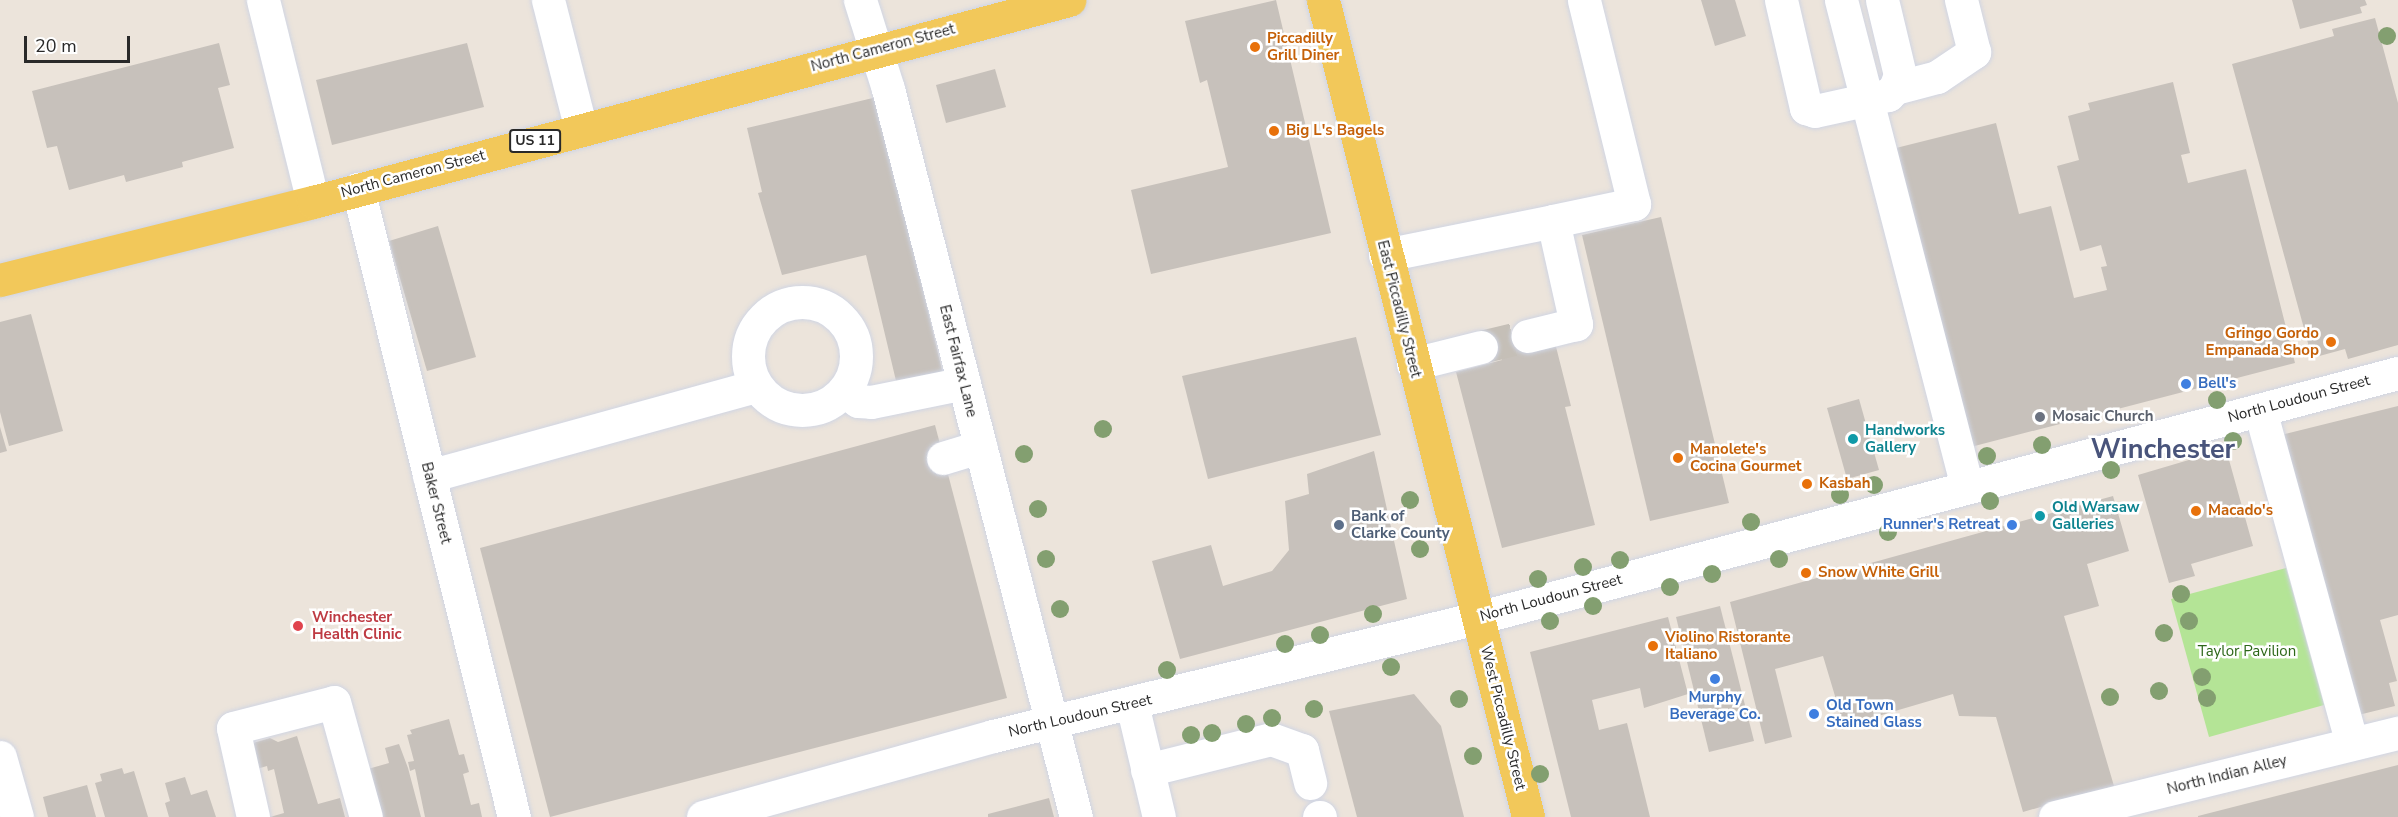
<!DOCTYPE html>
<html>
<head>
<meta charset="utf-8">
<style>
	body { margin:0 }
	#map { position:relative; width:2398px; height:817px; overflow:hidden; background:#ece4db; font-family:"Nunito Sans",sans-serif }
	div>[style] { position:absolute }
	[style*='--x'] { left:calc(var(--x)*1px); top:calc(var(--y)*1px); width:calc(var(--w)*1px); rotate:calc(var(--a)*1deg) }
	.green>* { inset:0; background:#b4e496 }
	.building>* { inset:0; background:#c7c1bb }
	.minor-tunnel>* { height:33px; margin-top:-16.5px; transform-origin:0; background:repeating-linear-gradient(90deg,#c5bfb7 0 33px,transparent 0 49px) }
	.roads { filter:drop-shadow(0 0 2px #d0d5e3) drop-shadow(0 0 2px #d0d5e3) }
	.minor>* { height:33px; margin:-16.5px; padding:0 16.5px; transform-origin:16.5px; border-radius:16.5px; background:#fff }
	.minor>.ring { margin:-16.5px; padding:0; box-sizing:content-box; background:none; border:33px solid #fff; border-radius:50% }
	.major>* { height:33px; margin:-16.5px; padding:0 16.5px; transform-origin:16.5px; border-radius:16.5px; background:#f2c85a }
	.trees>* { width:18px; height:18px; margin:-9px; border-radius:50%; background:#839f70 }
	.dots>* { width:16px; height:16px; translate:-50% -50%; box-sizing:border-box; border:3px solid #fff; border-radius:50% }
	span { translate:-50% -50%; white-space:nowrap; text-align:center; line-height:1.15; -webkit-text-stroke:5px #fff; paint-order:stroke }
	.shield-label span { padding:2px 4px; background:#fff; border:2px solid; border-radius:4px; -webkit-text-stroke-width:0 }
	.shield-label { font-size:14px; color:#292929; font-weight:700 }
	.food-label { font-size:15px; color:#c56008; font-weight:700 }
	.left { translate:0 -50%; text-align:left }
	.right { translate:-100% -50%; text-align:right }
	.street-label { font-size:15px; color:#292929 }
	.shop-label { font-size:15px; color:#366cbe; font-weight:700 }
	.worship-label { font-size:15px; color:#5b616d; font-weight:700 }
	.culture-label { font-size:15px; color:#0d838f; font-weight:700 }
	.service-label { font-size:15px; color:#4e5e75; font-weight:700 }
	.health-label { font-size:15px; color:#be3a42; font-weight:700 }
	.park-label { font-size:15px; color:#2d6719 }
	.town-label { font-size:27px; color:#49547b; font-weight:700 }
	.scale { position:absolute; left:24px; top:36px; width:106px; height:27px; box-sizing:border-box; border:3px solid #292929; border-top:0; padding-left:8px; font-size:18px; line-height:21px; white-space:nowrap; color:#292929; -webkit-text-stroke:4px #fff; paint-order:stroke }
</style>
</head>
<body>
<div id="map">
	<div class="green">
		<i style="clip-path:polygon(2286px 568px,2324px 705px,2209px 737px,2171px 599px)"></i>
	</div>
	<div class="building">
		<i style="clip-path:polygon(1276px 0,1331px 233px,1151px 274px,1131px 190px,1228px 167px,1207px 80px,1200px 83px,1185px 21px)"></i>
		<i style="clip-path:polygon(1701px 0,1735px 0,1746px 36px,1715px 46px)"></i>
		<i style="clip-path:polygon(2292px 0,2365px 0,2367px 5px,2360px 7px,2362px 13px,2300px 29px)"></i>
		<i style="clip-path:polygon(2375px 18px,2398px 103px,2398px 345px,2348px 359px,2345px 349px,2312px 358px,2232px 64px,2334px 36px,2332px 29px)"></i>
		<i style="clip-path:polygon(219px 43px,230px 85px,218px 88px,234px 148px,182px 162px,183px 167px,126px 182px,124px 175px,69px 190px,57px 146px,47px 148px,32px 91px)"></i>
		<i style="clip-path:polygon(467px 43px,484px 107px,332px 145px,316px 80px)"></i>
		<i style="clip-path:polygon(995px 69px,1006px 107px,946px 123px,936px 85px)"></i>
		<i style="clip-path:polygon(2173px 82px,2190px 153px,2181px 155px,2188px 183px,2246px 169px,2295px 363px,1963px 449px,1888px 150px,1996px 123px,2019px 214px,2051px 206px,2074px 298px,2107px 290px,2101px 267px,2107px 266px,2101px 245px,2080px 251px,2057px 166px,2079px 160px,2068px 116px,2090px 110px,2088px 103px)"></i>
		<i style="clip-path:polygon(877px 97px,943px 374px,897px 385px,866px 255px,782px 275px,758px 193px,762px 192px,747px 128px)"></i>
		<i style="clip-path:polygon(1661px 217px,1729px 503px,1650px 521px,1582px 235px)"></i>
		<i style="clip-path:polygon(438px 226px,476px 357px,427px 371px,389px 241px)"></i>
		<i style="clip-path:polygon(31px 314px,63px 431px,9px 446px,0 412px,0 322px)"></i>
		<i style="clip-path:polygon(1552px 331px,1571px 406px,1565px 407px,1595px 525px,1502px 548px,1456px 372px,1502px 360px,1498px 345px)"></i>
		<i style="clip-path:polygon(1356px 337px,1381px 435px,1208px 479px,1182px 376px)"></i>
		<i style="clip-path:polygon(1859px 399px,1879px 470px,1847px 479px,1827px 408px)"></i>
		<i style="clip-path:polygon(2398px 406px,2398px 615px,2380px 620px,2397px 681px,2389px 683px,2395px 706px,2350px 717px,2277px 436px)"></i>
		<i style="clip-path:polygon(935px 425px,1007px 698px,550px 817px,480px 548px)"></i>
		<i style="clip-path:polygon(0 427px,7px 451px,0 453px)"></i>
		<i style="clip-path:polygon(2226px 449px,2253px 546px,2191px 564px,2195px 576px,2169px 583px,2138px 475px)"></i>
		<i style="clip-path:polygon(1374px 451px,1407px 599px,1180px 659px,1152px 561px,1211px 545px,1223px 586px,1272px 571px,1289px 550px,1285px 501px,1309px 494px,1307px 474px)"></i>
		<i style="clip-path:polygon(2113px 496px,2129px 551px,2087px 564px,2099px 606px,2064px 616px,2114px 786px,2023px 812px,1996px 717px,1959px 716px,1953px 694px,1844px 726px,1823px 656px,1775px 669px,1792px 737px,1765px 744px,1730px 602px)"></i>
		<i style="clip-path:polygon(1720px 606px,1754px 741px,1709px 752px,1676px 617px)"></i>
		<i style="clip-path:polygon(1668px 617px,1688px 694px,1644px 708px,1640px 688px,1592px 700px,1599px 730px,1627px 723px,1650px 817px,1571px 817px,1530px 652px)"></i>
		<i style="clip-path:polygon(1414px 694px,1441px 726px,1464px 817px,1357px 817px,1329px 711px)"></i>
		<i style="clip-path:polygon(449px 719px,459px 755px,464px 754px,469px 772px,463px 774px,471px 805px,479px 803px,482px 817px,425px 817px,415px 769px,410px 771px,408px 762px,414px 761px,407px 735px,412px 734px,410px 730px)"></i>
		<i style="clip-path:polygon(297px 736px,318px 804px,340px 798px,345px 817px,270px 817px,284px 813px,274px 769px,268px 771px,267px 766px,250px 771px,243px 746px,270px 738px,278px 742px)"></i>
		<i style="clip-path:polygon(399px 744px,408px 768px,421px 817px,379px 817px,368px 769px,389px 763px,385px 748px)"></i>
		<i style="clip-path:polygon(2398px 765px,2398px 817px,2198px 817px,2198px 816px)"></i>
		<i style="clip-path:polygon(122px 768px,124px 774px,134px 771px,148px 817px,105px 817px,95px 783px,102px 781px,100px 774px)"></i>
		<i style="clip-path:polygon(185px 777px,191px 795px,207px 790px,216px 817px,169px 817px,165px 803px,170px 801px,165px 783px)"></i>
		<i style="clip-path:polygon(87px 785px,96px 817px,48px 817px,43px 797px)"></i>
		<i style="clip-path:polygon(1049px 798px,1054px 817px,988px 817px,988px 814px)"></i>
	</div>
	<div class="minor-tunnel">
		<i style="--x:1481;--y:347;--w:47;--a:-13.4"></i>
	</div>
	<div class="roads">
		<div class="minor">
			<i style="--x:263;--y:0;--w:208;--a:76.1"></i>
			<i style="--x:548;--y:0;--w:133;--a:75.7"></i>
			<i style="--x:860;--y:0;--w:93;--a:72.5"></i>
			<i style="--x:888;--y:89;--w:752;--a:75.52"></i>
			<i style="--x:1781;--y:0;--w:111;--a:77"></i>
			<i style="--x:1806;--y:108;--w:9;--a:18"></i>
			<i style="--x:1815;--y:111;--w:75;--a:-12.4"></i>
			<i style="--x:1888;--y:95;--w:10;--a:-45"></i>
			<i style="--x:1895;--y:88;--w:14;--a:-69"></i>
			<i style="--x:1900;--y:75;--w:77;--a:-103.5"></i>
			<i style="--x:1841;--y:0;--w:503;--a:75.49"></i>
			<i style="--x:1895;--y:88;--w:43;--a:-14.7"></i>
			<i style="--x:1937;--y:77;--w:45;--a:-34"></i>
			<i style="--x:1974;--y:52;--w:54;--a:-104"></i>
			<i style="--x:358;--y:189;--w:647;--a:76.05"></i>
			<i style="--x:1553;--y:221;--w:83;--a:-11.9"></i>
			<i style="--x:1634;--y:204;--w:210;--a:-103.8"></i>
			<i style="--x:1385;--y:255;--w:171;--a:-11.4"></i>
			<i style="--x:1553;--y:221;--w:106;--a:77.4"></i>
			<i style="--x:1576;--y:324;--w:50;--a:166.2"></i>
			<i class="ring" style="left:748px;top:302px;width:75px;height:75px"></i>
			<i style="--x:1413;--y:364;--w:70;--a:-14"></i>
			<i style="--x:845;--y:391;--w:16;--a:38"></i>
			<i style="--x:858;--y:401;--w:13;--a:4"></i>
			<i style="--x:871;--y:402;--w:95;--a:-11.5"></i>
			<i style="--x:2260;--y:410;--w:346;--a:74.6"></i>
			<i style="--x:943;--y:458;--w:39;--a:-17"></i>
			<i style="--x:429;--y:476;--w:339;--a:-15.4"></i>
			<i style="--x:1132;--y:704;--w:116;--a:76.6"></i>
			<i style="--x:0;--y:757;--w:62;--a:74.2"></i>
			<i style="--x:1147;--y:770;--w:128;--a:-14"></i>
			<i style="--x:1271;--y:739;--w:33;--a:20"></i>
			<i style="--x:1302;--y:750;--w:34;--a:76"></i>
			<i style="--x:253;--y:817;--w:91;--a:-102.7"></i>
			<i style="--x:233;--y:728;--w:104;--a:-14.4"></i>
			<i style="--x:334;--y:702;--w:119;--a:74.5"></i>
			<i style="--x:703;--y:817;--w:301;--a:-15.6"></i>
			<i style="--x:993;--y:736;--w:498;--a:-13.7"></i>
			<i style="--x:1477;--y:618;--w:953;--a:-14.9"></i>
			<i style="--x:1319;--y:817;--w:1;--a:0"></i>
			<i style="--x:2055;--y:817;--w:353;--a:-13.8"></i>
		</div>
		<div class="major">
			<i style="--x:1323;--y:0;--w:842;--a:75.91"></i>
			<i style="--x:0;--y:280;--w:323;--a:-14"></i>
			<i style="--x:313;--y:202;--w:783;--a:-14.96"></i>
		</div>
	</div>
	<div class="trees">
		<i style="left:2387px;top:36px"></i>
		<i style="left:2217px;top:400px"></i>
		<i style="left:1103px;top:429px"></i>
		<i style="left:2233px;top:441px"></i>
		<i style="left:2042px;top:445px"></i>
		<i style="left:1024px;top:454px"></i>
		<i style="left:1987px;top:456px"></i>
		<i style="left:2111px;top:470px"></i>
		<i style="left:1874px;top:485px"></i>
		<i style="left:1840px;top:495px"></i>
		<i style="left:1410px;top:500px"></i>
		<i style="left:1990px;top:501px"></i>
		<i style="left:1038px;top:509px"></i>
		<i style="left:1751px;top:522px"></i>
		<i style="left:1888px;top:532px"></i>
		<i style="left:1420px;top:549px"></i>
		<i style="left:1046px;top:559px"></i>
		<i style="left:1779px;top:559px"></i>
		<i style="left:1620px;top:560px"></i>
		<i style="left:1583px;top:567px"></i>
		<i style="left:1712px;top:574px"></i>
		<i style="left:1538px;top:579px"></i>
		<i style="left:1670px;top:587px"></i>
		<i style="left:2181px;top:594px"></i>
		<i style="left:1593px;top:606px"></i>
		<i style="left:1060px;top:609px"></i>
		<i style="left:1373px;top:614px"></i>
		<i style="left:1550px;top:621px"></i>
		<i style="left:2189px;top:621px"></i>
		<i style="left:2164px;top:633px"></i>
		<i style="left:1320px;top:635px"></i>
		<i style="left:1285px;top:644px"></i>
		<i style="left:1391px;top:667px"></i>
		<i style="left:1167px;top:670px"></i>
		<i style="left:2202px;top:677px"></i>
		<i style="left:2159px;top:691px"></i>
		<i style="left:2110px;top:697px"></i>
		<i style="left:2207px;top:698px"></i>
		<i style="left:1459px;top:699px"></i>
		<i style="left:1314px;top:709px"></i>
		<i style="left:1272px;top:718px"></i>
		<i style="left:1246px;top:724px"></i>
		<i style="left:1212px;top:733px"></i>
		<i style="left:1191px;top:735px"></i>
		<i style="left:1473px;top:756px"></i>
		<i style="left:1540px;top:774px"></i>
	</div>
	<div class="dots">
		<i style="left:1255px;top:47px;background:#e8710a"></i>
		<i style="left:1274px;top:131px;background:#e8710a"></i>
		<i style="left:2331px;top:342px;background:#e8710a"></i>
		<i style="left:2186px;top:384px;background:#3f7fe0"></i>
		<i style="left:2040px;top:417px;background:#6b7280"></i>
		<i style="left:1853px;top:439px;background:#0f9aa8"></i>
		<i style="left:1678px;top:458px;background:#e8710a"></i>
		<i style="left:1807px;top:484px;background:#e8710a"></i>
		<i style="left:2196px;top:511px;background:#e8710a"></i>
		<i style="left:2040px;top:516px;background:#0f9aa8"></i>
		<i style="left:1339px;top:525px;background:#5c6f8a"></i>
		<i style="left:2012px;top:525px;background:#3f7fe0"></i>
		<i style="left:1806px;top:573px;background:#e8710a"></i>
		<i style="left:298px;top:626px;background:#e0444e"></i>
		<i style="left:1653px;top:646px;background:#e8710a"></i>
		<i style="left:1715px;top:679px;background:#3f7fe0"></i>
		<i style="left:1814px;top:714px;background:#3f7fe0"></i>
	</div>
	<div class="shield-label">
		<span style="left:535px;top:141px">US 11</span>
	</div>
	<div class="food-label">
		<span class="left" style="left:1267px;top:47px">Piccadilly<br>Grill Diner</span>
		<span class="left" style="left:1286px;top:131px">Big L's Bagels</span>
		<span class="right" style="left:2319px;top:342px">Gringo Gordo<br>Empanada Shop</span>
		<span class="left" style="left:1690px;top:458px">Manolete's<br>Cocina Gourmet</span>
		<span class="left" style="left:1819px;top:484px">Kasbah</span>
		<span class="left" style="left:2208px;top:511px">Macado's</span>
		<span class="left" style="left:1818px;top:573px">Snow White Grill</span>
		<span class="left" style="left:1665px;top:646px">Violino Ristorante<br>Italiano</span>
	</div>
	<div class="street-label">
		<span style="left:883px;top:48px;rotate:-15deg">North Cameron Street</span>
		<span style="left:413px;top:174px;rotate:-15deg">North Cameron Street</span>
		<span style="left:1399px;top:309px;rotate:76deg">East Piccadilly Street</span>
		<span style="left:958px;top:361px;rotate:76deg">East Fairfax Lane</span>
		<span style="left:2299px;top:399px;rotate:-15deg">North Loudoun Street</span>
		<span style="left:436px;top:503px;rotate:76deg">Baker Street</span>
		<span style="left:1551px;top:598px;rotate:-15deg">North Loudoun Street</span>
		<span style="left:1080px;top:716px;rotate:-13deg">North Loudoun Street</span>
		<span style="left:1503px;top:718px;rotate:76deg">West Piccadilly Street</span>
		<span style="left:2227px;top:775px;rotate:-14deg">North Indian Alley</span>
	</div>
	<div class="shop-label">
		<span class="left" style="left:2198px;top:384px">Bell's</span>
		<span class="right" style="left:2000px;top:525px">Runner's Retreat</span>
		<span style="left:1715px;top:706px">Murphy<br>Beverage Co.</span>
		<span class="left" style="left:1826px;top:714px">Old Town<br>Stained Glass</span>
	</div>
	<div class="worship-label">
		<span class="left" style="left:2052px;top:417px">Mosaic Church</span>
	</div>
	<div class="culture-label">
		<span class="left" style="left:1865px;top:439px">Handworks<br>Gallery</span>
		<span class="left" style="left:2052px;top:516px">Old Warsaw<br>Galleries</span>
	</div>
	<div class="service-label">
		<span class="left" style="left:1351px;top:525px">Bank of<br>Clarke County</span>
	</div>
	<div class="health-label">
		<span class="left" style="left:312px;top:626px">Winchester<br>Health Clinic</span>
	</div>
	<div class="park-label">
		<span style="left:2247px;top:652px">Taylor Pavilion</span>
	</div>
	<div class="town-label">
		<span style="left:2163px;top:450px">Winchester</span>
	</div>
	<div class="scale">20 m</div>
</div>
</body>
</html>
